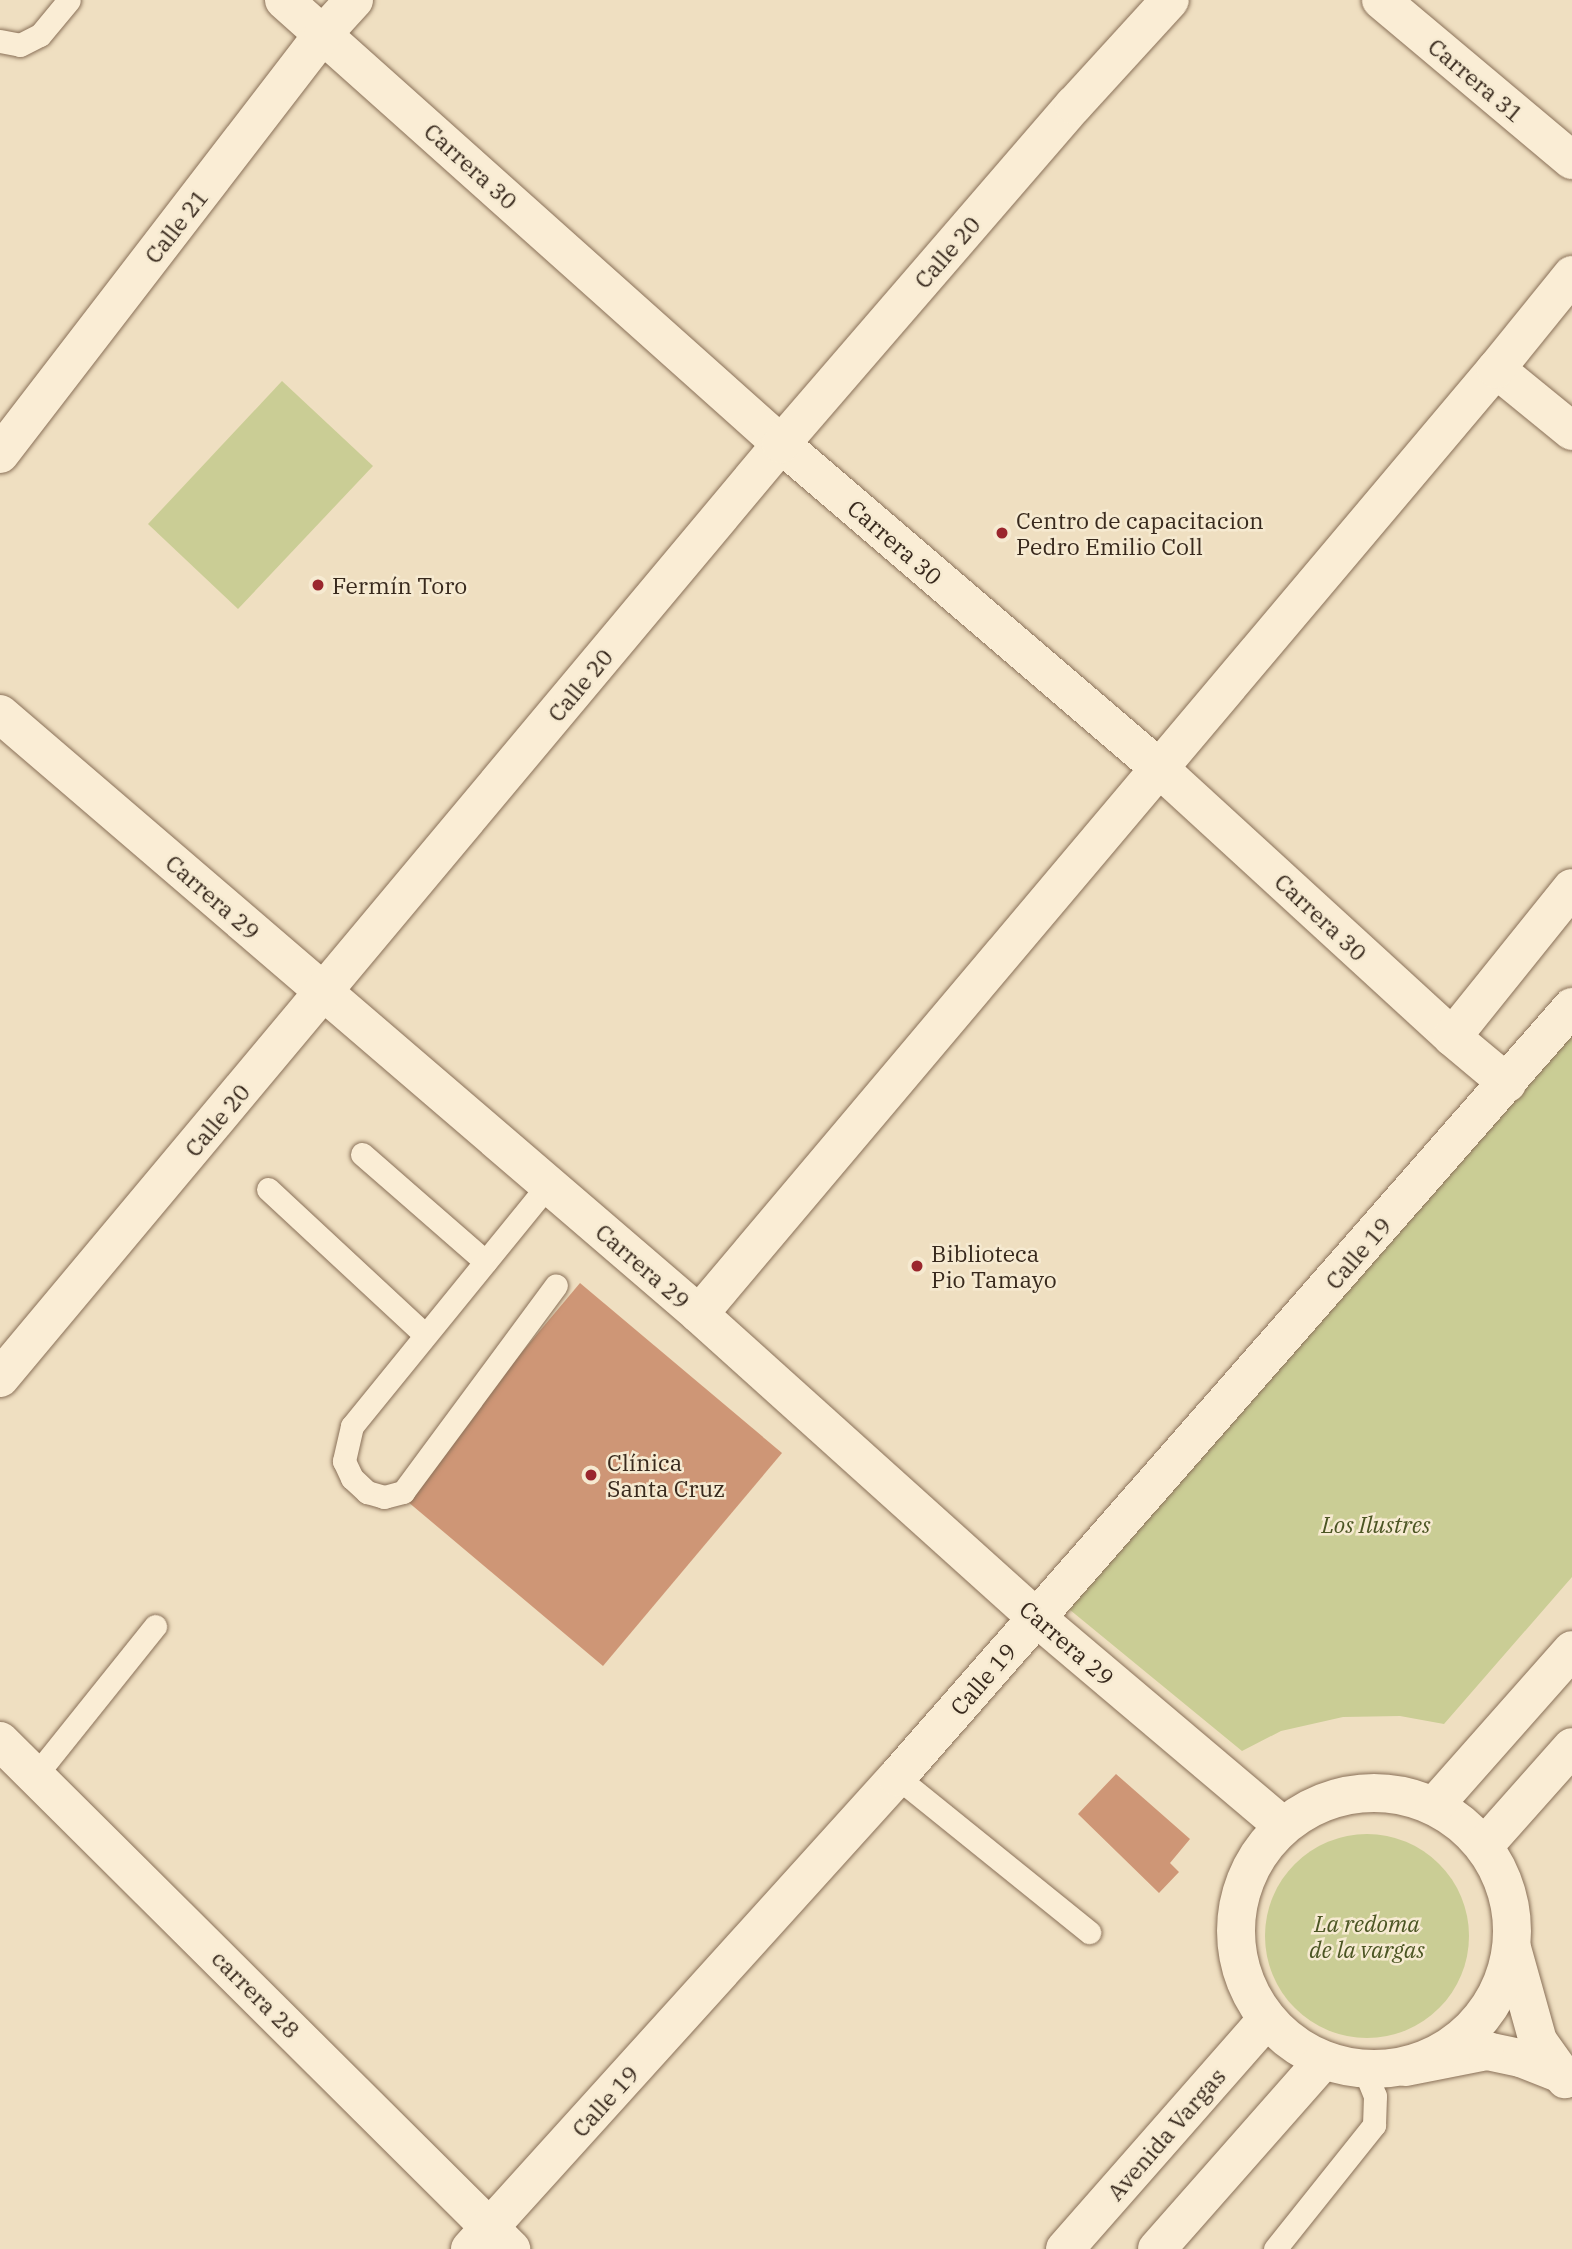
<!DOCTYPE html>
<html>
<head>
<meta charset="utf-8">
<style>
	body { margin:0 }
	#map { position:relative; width:1572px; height:2249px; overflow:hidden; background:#efdfc1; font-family:"IBM Plex Serif",serif }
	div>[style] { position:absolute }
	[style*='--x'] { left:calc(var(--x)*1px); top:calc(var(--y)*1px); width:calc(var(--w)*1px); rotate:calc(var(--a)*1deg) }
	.green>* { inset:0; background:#cacd95 }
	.round { border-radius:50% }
	.building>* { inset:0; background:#ce9676 }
	.roads { filter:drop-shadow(0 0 2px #897058) drop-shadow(0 0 2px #897058) }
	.service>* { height:23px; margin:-11.5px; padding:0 11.5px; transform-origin:11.5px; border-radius:11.5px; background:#faedd5 }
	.minor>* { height:38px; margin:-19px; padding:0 19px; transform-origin:19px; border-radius:19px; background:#faedd5 }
	.secondary>* { height:38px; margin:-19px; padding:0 19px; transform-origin:19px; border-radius:19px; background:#faedd5 }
	.secondary>.ring { margin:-19px; padding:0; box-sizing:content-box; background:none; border:38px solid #faedd5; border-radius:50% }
	.dots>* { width:19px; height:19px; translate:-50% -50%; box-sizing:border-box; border:4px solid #f6ead1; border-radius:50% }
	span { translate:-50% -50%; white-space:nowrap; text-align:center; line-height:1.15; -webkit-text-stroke:5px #f6ead1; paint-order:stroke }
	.street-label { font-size:23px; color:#38291d }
	.poi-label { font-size:23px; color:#38291d }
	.left { translate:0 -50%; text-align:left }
	.park-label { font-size:23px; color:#4b5523; font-style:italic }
</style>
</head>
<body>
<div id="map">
	<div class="green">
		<i style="clip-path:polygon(282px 381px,373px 466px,238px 609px,148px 524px)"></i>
		<i style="clip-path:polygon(1572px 1019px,1572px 1577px,1444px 1724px,1400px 1716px,1343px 1717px,1281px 1731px,1242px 1751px,1064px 1605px)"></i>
		<i class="round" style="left:1265px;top:1834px;width:204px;height:204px"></i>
	</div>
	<div class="building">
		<i style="clip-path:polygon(580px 1283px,782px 1453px,603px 1666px,401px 1496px)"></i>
		<i style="clip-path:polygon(1116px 1774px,1190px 1839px,1170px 1863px,1179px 1872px,1159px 1893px,1078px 1814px)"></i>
	</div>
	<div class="roads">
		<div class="service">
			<i style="--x:0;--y:41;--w:20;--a:11"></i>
			<i style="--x:20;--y:45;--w:22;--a:-27"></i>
			<i style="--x:40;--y:35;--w:45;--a:-50.4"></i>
			<i style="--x:362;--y:1154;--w:164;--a:41.1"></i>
			<i style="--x:548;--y:1185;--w:311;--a:129.1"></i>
			<i style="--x:352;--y:1426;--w:36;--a:103"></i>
			<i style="--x:344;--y:1461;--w:19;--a:65"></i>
			<i style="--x:352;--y:1478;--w:21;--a:43"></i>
			<i style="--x:367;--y:1492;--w:18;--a:16"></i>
			<i style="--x:384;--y:1497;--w:20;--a:-15"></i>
			<i style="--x:403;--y:1492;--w:257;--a:-53.5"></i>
			<i style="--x:268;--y:1189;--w:214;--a:42.9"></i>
			<i style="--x:35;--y:1776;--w:192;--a:-51.3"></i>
			<i style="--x:897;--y:1777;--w:247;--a:38.9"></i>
			<i style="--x:1275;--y:2249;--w:159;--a:-51.4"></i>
			<i style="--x:1374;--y:2125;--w:29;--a:-88"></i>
			<i style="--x:1375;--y:2096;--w:29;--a:-112"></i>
		</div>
		<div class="minor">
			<i style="--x:284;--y:0;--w:666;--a:41.78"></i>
			<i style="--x:781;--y:444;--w:499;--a:40.6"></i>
			<i style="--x:1160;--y:769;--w:396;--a:42.5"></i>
			<i style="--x:1452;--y:1037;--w:72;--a:39.9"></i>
			<i style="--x:1381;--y:0;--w:249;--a:40"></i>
			<i style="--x:1496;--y:369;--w:98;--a:39.2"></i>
			<i style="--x:0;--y:454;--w:530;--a:-52.44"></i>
			<i style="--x:323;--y:34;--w:46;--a:-47.6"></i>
			<i style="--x:0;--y:714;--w:921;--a:40.64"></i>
			<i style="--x:699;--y:1314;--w:455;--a:42"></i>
			<i style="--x:1037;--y:1618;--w:319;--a:40.2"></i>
			<i style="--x:1452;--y:1037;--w:191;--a:-51.2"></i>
			<i style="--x:699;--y:1314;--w:1236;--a:-49.86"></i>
			<i style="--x:1496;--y:369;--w:121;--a:-51"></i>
			<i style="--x:0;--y:1378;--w:1218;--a:-50.1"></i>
			<i style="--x:781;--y:444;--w:448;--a:-49.2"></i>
			<i style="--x:1074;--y:105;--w:142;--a:-47.6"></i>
			<i style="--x:0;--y:1741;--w:721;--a:44.83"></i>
			<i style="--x:1512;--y:1948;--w:97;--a:74.4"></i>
			<i style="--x:1538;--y:2041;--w:47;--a:54.6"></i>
			<i style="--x:1405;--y:2067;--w:84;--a:-11"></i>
			<i style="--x:1487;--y:2051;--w:35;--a:12"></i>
			<i style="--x:1521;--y:2058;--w:43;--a:21.8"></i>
			<i style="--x:470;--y:2249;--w:636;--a:-47.87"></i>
			<i style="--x:897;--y:1777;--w:1024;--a:-48.76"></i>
		</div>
		<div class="secondary">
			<i class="ring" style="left:1236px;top:1793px;width:238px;height:238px"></i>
			<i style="--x:1434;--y:1806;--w:208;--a:-48.5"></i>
			<i style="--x:1484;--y:1846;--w:132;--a:-48.4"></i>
			<i style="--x:1065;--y:2249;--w:306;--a:-48.7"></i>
			<i style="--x:1157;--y:2249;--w:251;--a:-48.6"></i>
		</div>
	</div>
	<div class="dots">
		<i style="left:1002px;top:533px;background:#9a262d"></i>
		<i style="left:318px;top:585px;background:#9a262d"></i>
		<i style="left:917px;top:1266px;background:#9a262d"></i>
		<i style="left:591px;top:1475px;background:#9a262d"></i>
	</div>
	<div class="street-label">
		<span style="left:1476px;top:80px;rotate:40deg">Carrera 31</span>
		<span style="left:471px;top:166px;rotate:42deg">Carrera 30</span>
		<span style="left:176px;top:226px;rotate:-52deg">Calle 21</span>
		<span style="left:947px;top:252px;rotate:-49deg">Calle 20</span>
		<span style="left:895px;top:542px;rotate:41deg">Carrera 30</span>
		<span style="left:580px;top:685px;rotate:-50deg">Calle 20</span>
		<span style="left:213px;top:897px;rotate:41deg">Carrera 29</span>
		<span style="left:1321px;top:917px;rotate:43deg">Carrera 30</span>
		<span style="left:217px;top:1120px;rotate:-50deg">Calle 20</span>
		<span style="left:1358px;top:1253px;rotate:-49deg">Calle 19</span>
		<span style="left:643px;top:1266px;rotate:41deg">Carrera 29</span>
		<span style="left:1067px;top:1643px;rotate:41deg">Carrera 29</span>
		<span style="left:983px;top:1679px;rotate:-49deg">Calle 19</span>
		<span style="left:256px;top:1994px;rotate:45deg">carrera 28</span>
		<span style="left:605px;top:2101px;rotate:-48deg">Calle 19</span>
		<span style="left:1166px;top:2134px;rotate:-49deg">Avenida Vargas</span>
	</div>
	<div class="poi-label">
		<span class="left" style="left:1016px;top:533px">Centro de capacitacion<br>Pedro Emilio Coll</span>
		<span class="left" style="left:332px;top:585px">Fermín Toro</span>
		<span class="left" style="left:931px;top:1266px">Biblioteca<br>Pio Tamayo</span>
		<span class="left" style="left:607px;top:1475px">Clínica<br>Santa Cruz</span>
	</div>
	<div class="park-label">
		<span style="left:1376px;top:1524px">Los Ilustres</span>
		<span style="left:1367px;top:1936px">La redoma<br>de la vargas</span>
	</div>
</div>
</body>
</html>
